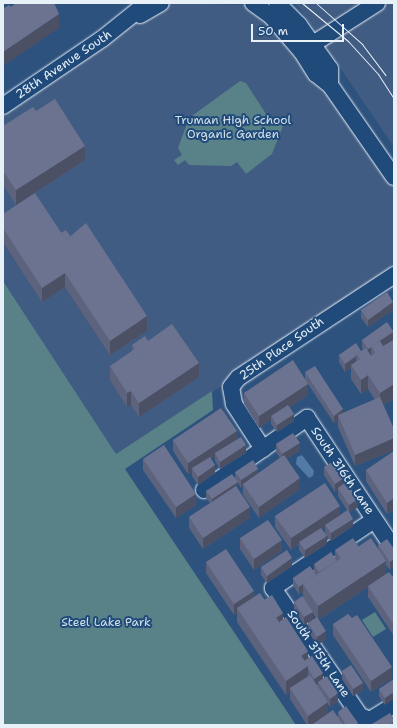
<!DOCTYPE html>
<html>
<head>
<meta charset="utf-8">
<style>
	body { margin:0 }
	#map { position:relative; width:397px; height:728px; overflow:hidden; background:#2e527e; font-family:"Shantell Sans",sans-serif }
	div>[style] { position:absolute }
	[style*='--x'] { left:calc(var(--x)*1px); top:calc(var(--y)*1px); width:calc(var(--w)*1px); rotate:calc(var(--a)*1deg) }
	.built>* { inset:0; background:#415c83 }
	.green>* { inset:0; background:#588188 }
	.water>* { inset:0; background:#517aa6 }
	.roads { filter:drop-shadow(0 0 1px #e8f1f8) drop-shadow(0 0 1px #e8f1f8) }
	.minor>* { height:16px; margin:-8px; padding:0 8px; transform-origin:8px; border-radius:8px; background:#1f4a7a }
	.tram>* { height:1px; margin:-0.5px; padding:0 0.5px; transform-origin:0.5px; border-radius:0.5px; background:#e8f1f8 }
	.wall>* { inset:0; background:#5d637c }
	.shaded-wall>* { inset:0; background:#4c5065 }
	.building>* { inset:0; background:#6c7390 }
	span { translate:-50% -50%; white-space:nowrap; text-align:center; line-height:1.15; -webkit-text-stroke:4px #1f4a7a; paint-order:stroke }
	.street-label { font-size:12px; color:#e8f1f8 }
	.park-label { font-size:12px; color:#d2e0e7 }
	.frame { position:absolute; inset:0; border:4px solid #e8f1f8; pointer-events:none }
	.scale { position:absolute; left:251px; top:24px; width:93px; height:18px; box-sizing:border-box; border:2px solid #e8f1f8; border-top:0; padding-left:5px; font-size:12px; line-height:14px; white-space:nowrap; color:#e8f1f8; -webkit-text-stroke:3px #1f4a7a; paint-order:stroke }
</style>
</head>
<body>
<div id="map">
	<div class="built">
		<i style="clip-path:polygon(161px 3px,258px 5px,394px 179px,394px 275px,116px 454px,3px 281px,3px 106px)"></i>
		<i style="clip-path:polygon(295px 3px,394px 3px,394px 147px,301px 10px)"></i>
	</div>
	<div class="green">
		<i style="clip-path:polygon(240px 81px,246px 83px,268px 117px,283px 126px,272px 154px,246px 174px,237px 162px,231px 166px,189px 165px,185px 160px,178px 165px,174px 160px,182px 155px,178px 148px,189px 118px)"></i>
		<i style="clip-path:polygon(3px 281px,116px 454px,212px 391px,213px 410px,125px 469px,296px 725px,3px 725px)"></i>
		<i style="clip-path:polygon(375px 612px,386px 629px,373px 637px,362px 620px)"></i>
	</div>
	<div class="water">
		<i style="clip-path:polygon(302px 455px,314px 471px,313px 476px,309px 478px,296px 464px,297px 457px)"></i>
	</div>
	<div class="roads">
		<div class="minor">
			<i style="--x:253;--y:3;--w:24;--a:36"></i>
			<i style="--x:272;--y:17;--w:46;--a:49.4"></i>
			<i style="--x:302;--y:52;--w:26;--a:58"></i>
			<i style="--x:316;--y:74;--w:18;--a:38"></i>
			<i style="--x:330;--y:85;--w:112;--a:55.2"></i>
			<i style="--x:277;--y:3;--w:31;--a:45"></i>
			<i style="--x:299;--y:25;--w:54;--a:54.8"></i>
			<i style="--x:330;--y:69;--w:16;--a:90"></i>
			<i style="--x:140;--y:15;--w:24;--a:-30"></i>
			<i style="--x:313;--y:44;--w:76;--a:-32.6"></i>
			<i style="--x:3;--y:106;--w:120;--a:-34.1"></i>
			<i style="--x:102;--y:39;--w:58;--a:-38.7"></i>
			<i style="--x:263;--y:449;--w:54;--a:-122.8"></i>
			<i style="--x:234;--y:404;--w:17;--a:-100"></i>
			<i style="--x:231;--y:387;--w:11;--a:-52"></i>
			<i style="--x:238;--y:378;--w:187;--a:-33.4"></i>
			<i style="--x:204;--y:490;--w:126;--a:-35"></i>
			<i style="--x:307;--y:418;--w:157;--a:56.4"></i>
			<i style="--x:374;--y:520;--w:122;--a:146"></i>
			<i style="--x:273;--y:588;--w:155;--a:55.8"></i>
			<i style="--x:360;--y:716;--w:11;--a:22"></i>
			<i style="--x:370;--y:720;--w:28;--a:-32"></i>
		</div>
	</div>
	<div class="tram">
		<i style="--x:302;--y:3;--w:60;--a:39.6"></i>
		<i style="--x:348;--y:41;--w:45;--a:47.7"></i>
		<i style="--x:378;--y:74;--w:30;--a:57"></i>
		<i style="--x:316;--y:3;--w:62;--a:41.7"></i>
		<i style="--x:362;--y:44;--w:39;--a:53"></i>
	</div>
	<div class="wall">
		<i style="clip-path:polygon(36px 111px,85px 160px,16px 205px,3px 185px,3px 126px)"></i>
		<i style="clip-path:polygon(3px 214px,70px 236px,147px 331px,110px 355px,65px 287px,42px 302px,3px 242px)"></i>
		<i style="clip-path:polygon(361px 310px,393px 310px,368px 327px,361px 318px)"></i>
		<i style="clip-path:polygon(394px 330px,394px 399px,383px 405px,393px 428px,393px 414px,394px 414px,394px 450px,355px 466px,338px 427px,338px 421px,334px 423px,308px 384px,308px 395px,290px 407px,294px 421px,277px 432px,271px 424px,271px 420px,259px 428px,244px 404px,244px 393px,305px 380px,305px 372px,343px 413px,375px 400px,368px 389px,361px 394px,351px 379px,351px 368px,345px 372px,339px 362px,339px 355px,361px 351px,363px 350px,362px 347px,362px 340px,393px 331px)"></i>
		<i style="clip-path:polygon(148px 341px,199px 377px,139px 417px,131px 405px,127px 407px,110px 380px,110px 366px,132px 351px,132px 345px)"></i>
		<i style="clip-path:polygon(237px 439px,246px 453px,220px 469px,215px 461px,215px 457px,211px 459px,215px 473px,198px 485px,192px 476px,192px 472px,188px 474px,173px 451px,173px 440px)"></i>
		<i style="clip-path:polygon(276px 444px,300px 450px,287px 459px,300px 489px,259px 518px,243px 495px,243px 486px,241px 488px,238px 483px,238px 489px,250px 518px,203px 549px,189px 528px,189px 517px,210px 503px,206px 498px,206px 491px,235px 478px,235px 472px,258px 474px,280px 458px,276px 452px)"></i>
		<i style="clip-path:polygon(394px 451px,394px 510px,387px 514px,366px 481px,366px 470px)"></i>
		<i style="clip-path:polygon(143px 459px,196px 505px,176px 518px,143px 470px)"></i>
		<i style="clip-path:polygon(324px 467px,344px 484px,358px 507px,349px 512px,353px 526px,331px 541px,325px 533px,325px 527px,322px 529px,327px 544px,305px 558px,299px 550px,299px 544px,291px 550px,275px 527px,275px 516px,340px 515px,347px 510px,338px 496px,338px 490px,335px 492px,324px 475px)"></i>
		<i style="clip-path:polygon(240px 538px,282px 551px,254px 570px,240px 549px)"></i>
		<i style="clip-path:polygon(378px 545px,394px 549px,390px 570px,386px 565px,386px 574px,393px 577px,393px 572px,394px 571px,394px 636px,368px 597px,368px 587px,318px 620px,326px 639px,317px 645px,308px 631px,308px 623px,316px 618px,313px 613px,313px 619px,304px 625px,294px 609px,294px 602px,303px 597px,303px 592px,299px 595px,293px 585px,293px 578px,314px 571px,314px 564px,337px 561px,335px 557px,335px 550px,359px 547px,378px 549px)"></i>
		<i style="clip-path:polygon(206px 562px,254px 596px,264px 600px,283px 619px,308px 658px,338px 701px,330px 707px,328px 704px,328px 714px,311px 725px,307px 725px,290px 699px,290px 692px,286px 695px,237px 622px,237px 613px,234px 615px,206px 573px)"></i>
		<i style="clip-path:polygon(292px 566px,267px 583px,261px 575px,261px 567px)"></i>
		<i style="clip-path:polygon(352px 618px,392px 678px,371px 692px,333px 635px,333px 624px)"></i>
		<i style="clip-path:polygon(342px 671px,363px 690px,353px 696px,342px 679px)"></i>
		<i style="clip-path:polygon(394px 679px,385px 705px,379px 696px,379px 689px)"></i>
		<i style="clip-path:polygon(338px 712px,358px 725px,313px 725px,313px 724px,338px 717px)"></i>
	</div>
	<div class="shaded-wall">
		<i style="clip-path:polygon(59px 14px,59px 28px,3px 66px,3px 52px)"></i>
		<i style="clip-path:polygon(85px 146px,85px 160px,16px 205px,16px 190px)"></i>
		<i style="clip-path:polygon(65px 273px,65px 287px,42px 302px,42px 288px)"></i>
		<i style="clip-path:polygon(393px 302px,393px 310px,368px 327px,368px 320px)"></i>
		<i style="clip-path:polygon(147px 316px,147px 331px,110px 355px,110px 341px)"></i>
		<i style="clip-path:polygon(393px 332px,393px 340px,375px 352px,372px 347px)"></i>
		<i style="clip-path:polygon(371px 347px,371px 355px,368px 357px,368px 349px)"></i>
		<i style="clip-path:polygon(356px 356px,356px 364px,351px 365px,351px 368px,345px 372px,345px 364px)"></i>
		<i style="clip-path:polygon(199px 363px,199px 377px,139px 417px,139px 403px)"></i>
		<i style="clip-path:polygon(368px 375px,368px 389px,361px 394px,361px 380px)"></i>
		<i style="clip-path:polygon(308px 384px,308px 395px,272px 419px,271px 416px,271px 420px,259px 428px,259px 416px)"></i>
		<i style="clip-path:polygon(394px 384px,394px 399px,380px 407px,380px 393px)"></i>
		<i style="clip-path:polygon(131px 391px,131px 405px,127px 407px,127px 393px)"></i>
		<i style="clip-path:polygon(343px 409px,343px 417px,338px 415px,338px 421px,334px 423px,334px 416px)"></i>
		<i style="clip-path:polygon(294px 414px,294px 421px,277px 432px,277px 425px)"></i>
		<i style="clip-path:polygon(237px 431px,237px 442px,215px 453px,215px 457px,194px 470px,192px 468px,192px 472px,188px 474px,188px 463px)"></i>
		<i style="clip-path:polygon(394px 438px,394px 450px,355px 466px,355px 455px)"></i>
		<i style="clip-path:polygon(300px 443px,300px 450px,282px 462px,282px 454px)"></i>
		<i style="clip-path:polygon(246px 445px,246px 453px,220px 469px,220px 462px)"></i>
		<i style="clip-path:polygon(215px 465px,215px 473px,198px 485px,198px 477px)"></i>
		<i style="clip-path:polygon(258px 469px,258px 476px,243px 484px,243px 486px,241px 488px,241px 480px)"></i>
		<i style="clip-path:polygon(300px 478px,300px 489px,259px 518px,259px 507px)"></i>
		<i style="clip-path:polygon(344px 478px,344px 486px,338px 488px,338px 490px,335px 492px,335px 484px)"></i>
		<i style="clip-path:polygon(238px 482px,238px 490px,212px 507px,212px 499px)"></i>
		<i style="clip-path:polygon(196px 494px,196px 505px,176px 518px,176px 507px)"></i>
		<i style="clip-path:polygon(394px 498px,394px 510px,387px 514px,387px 503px)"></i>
		<i style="clip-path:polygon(358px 499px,358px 507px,349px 513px,349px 505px)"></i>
		<i style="clip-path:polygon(340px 506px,340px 517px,325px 525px,325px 527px,300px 543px,299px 542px,299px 544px,291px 550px,291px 538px)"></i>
		<i style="clip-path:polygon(250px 507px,250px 518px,203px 549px,203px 538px)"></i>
		<i style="clip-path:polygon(353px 519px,353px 526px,331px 541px,331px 533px)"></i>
		<i style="clip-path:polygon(327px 536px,327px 544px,305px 558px,305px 550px)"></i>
		<i style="clip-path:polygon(282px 540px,282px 551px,254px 570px,254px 559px)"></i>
		<i style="clip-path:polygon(292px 558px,292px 566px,267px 583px,267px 576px)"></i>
		<i style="clip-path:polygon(394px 559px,394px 567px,390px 570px,390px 562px)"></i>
		<i style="clip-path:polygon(386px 561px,386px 575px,318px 620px,318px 606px)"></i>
		<i style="clip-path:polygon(303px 584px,303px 592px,299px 595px,299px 587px)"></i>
		<i style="clip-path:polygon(254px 591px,254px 602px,237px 608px,237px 613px,234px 615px,234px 604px)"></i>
		<i style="clip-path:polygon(313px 612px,313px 619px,304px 625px,304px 617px)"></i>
		<i style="clip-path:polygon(283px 613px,283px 620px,278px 624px,275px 618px)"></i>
		<i style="clip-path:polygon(326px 631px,326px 639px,317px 645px,317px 637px)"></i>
		<i style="clip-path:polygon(308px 651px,308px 659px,304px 662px,300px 657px)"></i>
		<i style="clip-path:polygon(308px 666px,308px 680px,290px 688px,290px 692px,286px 695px,286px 681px)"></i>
		<i style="clip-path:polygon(392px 667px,392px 678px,371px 692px,371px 681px)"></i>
		<i style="clip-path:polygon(323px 673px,323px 680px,318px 682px,318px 684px,314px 686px,314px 679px)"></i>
		<i style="clip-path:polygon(363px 683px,363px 690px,353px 696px,353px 689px)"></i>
		<i style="clip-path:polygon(394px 692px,394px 699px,385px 705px,385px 698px)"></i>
		<i style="clip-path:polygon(338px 693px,338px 701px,330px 707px,330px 699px)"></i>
		<i style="clip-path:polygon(328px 702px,328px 714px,311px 725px,308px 725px,308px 716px)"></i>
		<i style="clip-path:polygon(394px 722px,394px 725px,389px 725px)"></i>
	</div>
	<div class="building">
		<i style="clip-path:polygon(16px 3px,54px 3px,59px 14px,3px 52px,3px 9px,9px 5px,11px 7px)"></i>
		<i style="clip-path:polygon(55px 99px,85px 146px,16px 190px,3px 171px,3px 126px,33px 107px,36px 111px)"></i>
		<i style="clip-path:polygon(35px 193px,66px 240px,86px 223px,147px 316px,110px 341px,65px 273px,42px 288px,3px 228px,3px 214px)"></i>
		<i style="clip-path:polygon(66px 230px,70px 236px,66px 240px,61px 233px)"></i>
		<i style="clip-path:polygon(387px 292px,393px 302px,368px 320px,361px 310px)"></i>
		<i style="clip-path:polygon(387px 322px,393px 331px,393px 332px,371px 346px,372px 347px,368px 349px,362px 340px)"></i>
		<i style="clip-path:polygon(172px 324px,199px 363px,139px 403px,131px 391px,127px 393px,110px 366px,135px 349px,132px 345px,145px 336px,148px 341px)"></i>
		<i style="clip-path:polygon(394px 340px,394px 384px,380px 393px,368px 375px,361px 380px,351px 365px,360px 359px,356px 354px,366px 348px,371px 356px,375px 353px,371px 346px,380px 341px,383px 346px)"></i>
		<i style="clip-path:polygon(356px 343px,361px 351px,356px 354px,356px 356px,345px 364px,339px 355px)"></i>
		<i style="clip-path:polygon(293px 360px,308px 384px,259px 416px,244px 393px)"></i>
		<i style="clip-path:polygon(315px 366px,343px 409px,334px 416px,305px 372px)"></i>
		<i style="clip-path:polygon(380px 397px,394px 429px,394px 438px,355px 455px,338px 415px)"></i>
		<i style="clip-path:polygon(288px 405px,294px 414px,277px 425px,271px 416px)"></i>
		<i style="clip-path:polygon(221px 408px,237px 431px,188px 463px,173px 440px)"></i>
		<i style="clip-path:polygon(393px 414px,394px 414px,394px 425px)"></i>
		<i style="clip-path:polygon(293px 433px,300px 443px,282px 454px,276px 444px)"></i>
		<i style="clip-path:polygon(241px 437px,246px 445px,220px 462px,215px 453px)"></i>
		<i style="clip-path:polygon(164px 445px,196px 494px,176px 507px,143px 459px)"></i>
		<i style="clip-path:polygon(394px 451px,394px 498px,387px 503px,366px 470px)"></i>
		<i style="clip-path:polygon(284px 455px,300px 478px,259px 507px,243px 484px)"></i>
		<i style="clip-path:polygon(210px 457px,215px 465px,198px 477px,192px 468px)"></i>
		<i style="clip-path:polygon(253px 460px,258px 469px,241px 480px,235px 472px)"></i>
		<i style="clip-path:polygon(332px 462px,344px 478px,335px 484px,324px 467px)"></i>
		<i style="clip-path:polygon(232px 474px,238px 482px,212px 499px,206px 491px)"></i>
		<i style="clip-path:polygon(346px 482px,358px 499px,349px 505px,338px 488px)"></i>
		<i style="clip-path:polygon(325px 483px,340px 506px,291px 538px,275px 516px)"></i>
		<i style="clip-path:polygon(236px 486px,250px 507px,203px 538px,189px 517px)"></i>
		<i style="clip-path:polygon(348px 510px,353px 519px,331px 533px,325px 525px)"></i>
		<i style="clip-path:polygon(268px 520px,282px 540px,254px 559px,240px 538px)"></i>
		<i style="clip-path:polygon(321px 528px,327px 536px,305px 550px,299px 542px)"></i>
		<i style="clip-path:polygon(353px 538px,359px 547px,341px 559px,335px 550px)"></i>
		<i style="clip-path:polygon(371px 538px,386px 561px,318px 606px,303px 584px)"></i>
		<i style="clip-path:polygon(387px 539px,394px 549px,394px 559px,390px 562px,378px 545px)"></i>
		<i style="clip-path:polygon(226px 549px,254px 591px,234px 604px,206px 562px)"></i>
		<i style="clip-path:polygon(287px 550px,292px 558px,267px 576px,261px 567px)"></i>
		<i style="clip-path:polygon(331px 552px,337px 561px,319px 572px,314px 564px)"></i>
		<i style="clip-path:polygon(310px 566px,316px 575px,303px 584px,299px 587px,293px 578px)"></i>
		<i style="clip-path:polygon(389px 572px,394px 578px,394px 625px,368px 586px)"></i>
		<i style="clip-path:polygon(260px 593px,308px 666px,286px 681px,237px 608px)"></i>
		<i style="clip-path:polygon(272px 595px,283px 613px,276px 618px,264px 600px)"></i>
		<i style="clip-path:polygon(302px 596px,313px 612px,304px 617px,294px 602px)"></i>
		<i style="clip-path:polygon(348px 614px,352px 618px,357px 615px,392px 667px,371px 681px,333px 624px)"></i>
		<i style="clip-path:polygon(286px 617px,308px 651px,301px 656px,279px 622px)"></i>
		<i style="clip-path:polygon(317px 617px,326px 631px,317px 637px,308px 623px)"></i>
		<i style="clip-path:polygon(312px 656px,323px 673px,314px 679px,308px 668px,308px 666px,304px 661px)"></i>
		<i style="clip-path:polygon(351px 665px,363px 683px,353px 689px,342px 671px)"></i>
		<i style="clip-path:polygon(310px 675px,328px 702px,308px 716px,290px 688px)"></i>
		<i style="clip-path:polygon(327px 676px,338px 693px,330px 699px,318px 682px)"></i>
		<i style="clip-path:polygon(394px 679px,394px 692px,385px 698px,379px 689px)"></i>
		<i style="clip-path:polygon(346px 706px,358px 723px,355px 725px,346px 725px,338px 712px)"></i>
		<i style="clip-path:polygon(333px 710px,343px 725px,314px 725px,313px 724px)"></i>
		<i style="clip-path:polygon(390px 713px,394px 719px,394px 722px,389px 725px,373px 725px,372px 724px)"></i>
	</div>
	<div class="street-label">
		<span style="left:64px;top:65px;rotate:-34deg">28th Avenue South</span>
		<span style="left:282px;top:349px;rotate:-35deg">25th Place South</span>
		<span style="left:342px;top:471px;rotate:56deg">South 316th Lane</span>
		<span style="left:318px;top:654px;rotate:56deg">South 315th Lane</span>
	</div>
	<div class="park-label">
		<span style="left:233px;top:128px">Truman High School<br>Organic Garden</span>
		<span style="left:106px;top:623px">Steel Lake Park</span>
	</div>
	<div class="frame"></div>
	<div class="scale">50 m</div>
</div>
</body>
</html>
